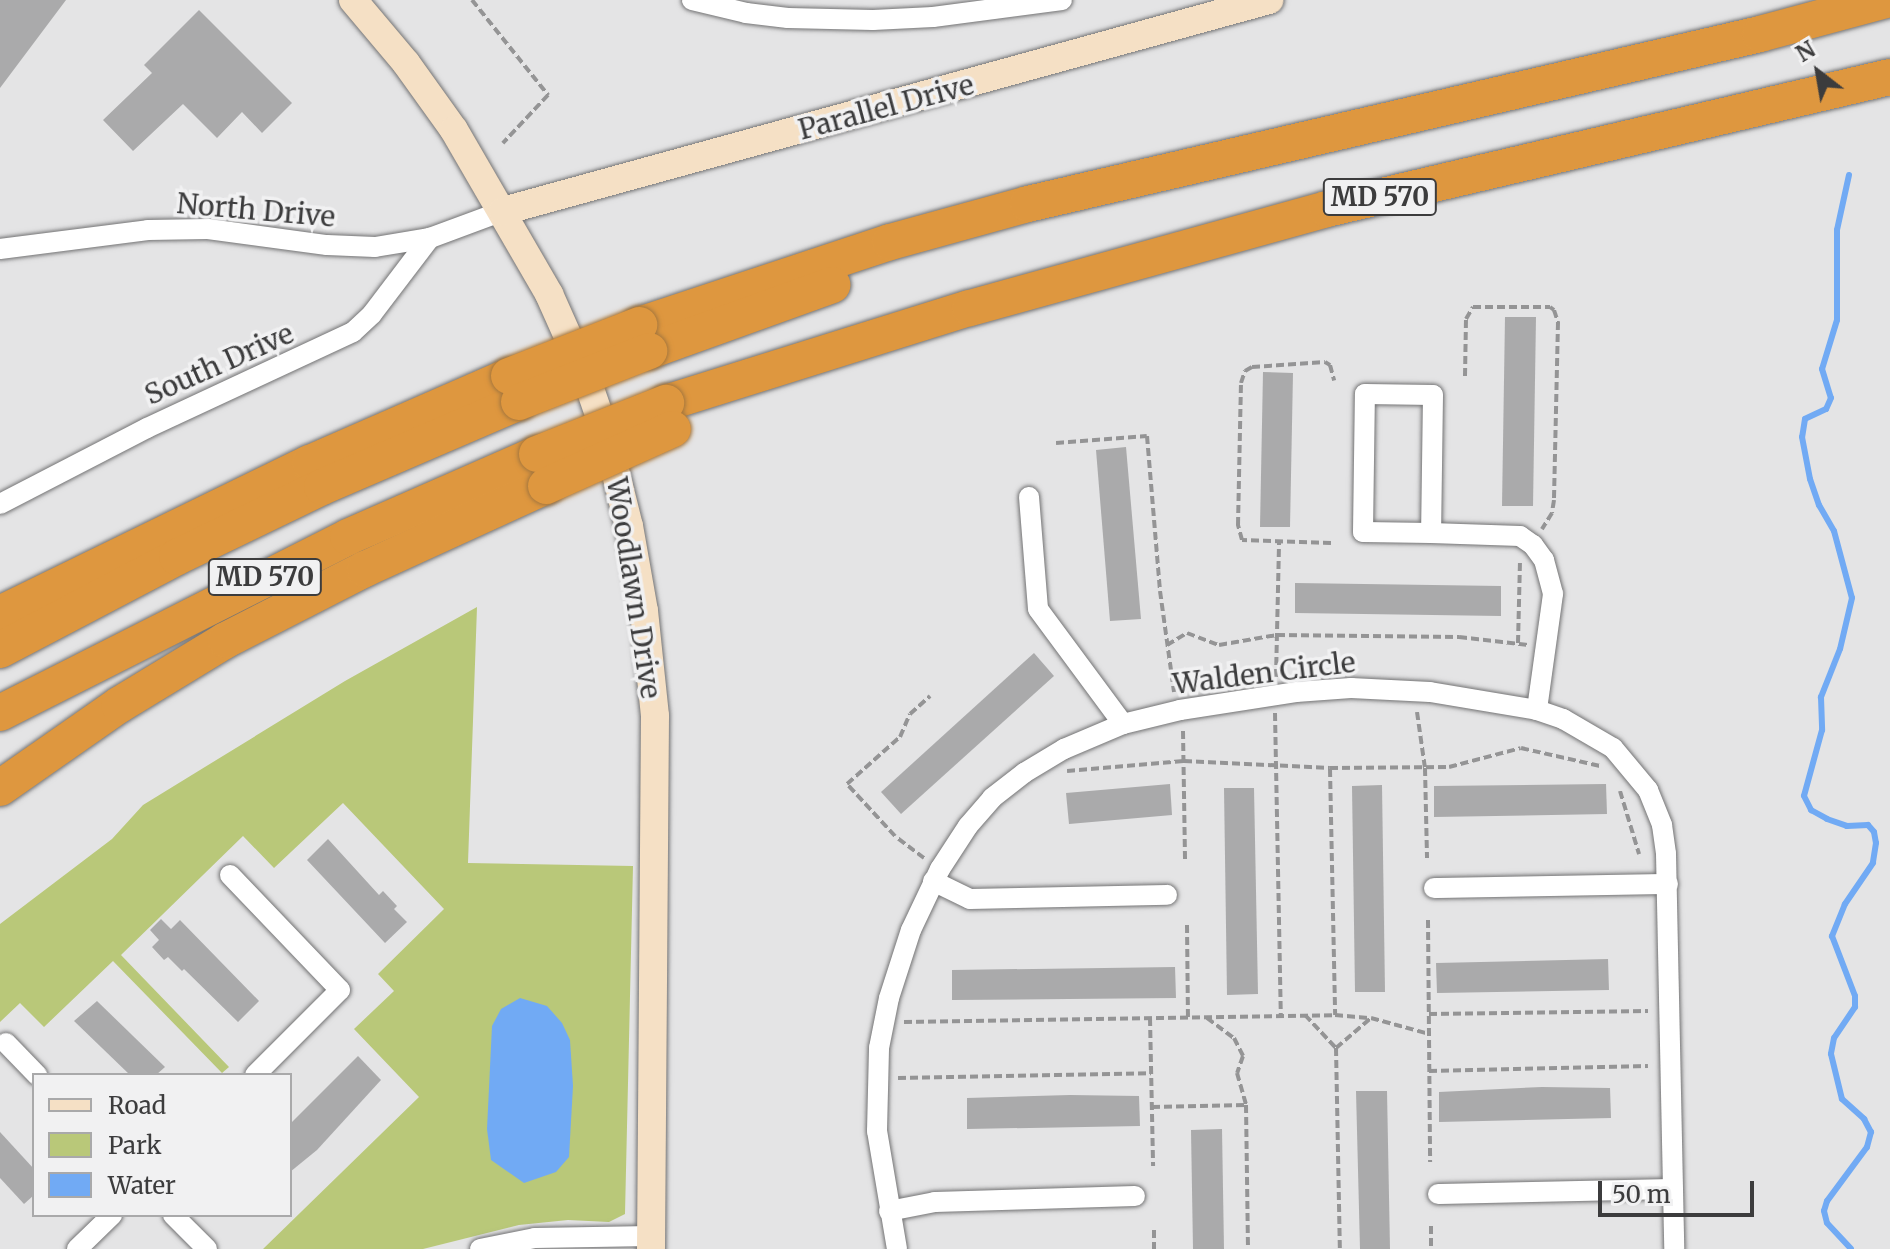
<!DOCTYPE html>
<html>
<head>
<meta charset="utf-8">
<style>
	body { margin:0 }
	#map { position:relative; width:1890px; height:1249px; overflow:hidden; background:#e4e4e5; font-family:Merriweather,serif }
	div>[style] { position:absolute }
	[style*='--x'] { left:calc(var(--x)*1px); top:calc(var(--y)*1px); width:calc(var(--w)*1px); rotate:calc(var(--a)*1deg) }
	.green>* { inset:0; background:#b9c879 }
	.water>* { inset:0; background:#71aaf4 }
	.stream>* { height:6px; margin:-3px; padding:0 3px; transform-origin:3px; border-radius:3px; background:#71aaf4 }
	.building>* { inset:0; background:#aaaaab }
	.path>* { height:4px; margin-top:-2px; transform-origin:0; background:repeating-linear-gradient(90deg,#949495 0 8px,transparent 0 12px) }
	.roads { filter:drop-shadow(0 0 2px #737374) drop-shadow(0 0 2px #737374) }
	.street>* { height:20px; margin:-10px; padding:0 10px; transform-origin:10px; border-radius:10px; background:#fff }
	.secondary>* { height:28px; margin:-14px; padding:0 14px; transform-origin:14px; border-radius:14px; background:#f5e0c5 }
	.highway>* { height:36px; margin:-18px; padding:0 18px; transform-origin:18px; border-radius:18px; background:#de973f }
	.bridges { filter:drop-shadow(0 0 2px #a5773e) drop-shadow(0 0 2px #a5773e) }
	.highway-bridge>* { height:36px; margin:-18px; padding:0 18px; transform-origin:18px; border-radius:18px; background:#de973f }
	span { translate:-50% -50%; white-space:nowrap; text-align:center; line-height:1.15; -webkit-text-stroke:7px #f1f1f2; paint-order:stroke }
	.shield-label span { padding:2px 6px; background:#f1f1f2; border:2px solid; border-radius:6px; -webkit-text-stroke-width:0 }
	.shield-label { font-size:26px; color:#3c3c3d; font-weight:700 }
	.street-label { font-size:28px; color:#3c3c3d }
	.legend { position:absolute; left:32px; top:1073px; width:260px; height:144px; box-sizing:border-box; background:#f1f1f2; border:2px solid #a9a9aa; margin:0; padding:10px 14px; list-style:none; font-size:24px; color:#3c3c3d }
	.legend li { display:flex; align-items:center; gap:16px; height:40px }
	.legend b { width:40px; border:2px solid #a9a9aa }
	.north { position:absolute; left:1778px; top:32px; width:80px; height:80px; -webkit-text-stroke:6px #f1f1f2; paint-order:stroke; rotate:329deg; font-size:22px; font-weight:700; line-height:32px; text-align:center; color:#3c3c3d }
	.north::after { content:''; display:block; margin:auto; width:28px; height:36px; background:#3c3c3d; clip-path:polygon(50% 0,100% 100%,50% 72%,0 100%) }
	.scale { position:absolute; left:1598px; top:1181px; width:156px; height:36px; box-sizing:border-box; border:4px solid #3c3c3d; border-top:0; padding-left:10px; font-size:24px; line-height:28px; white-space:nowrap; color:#3c3c3d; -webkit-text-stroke:6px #f1f1f2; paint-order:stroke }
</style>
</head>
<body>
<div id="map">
	<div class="green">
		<i style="clip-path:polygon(477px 607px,468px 863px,633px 866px,625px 1214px,609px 1222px,568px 1220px,519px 1225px,423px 1249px,263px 1249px,419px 1097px,354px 1029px,394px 991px,378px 974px,444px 909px,343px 803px,274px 868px,243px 836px,121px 955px,229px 1067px,222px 1073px,113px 961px,44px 1027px,20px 1003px,0 1022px,0 924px,112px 839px,143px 805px,345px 681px)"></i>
	</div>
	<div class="water">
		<i style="clip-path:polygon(520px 998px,547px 1006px,562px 1023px,570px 1040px,573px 1086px,569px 1157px,556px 1172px,524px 1183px,491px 1160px,487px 1129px,492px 1026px,501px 1009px)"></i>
	</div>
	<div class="stream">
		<i style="--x:1849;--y:175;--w:56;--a:102.3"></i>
		<i style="--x:1837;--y:230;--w:90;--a:90"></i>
		<i style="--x:1837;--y:320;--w:51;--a:107"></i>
		<i style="--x:1822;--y:369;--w:30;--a:73"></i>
		<i style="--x:1831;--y:398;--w:12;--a:114"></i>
		<i style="--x:1826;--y:409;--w:23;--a:155"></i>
		<i style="--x:1805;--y:419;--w:18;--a:99"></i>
		<i style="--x:1802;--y:437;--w:43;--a:79.2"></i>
		<i style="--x:1810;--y:479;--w:28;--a:71"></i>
		<i style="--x:1819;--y:505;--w:30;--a:60"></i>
		<i style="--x:1834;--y:531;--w:69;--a:75"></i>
		<i style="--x:1852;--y:598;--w:52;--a:103.2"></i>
		<i style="--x:1840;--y:649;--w:52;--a:111.6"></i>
		<i style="--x:1821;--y:697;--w:33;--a:88"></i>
		<i style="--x:1822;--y:730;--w:68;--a:105.3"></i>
		<i style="--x:1804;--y:796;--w:16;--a:63"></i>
		<i style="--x:1811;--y:810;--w:18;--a:29"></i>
		<i style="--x:1827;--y:819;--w:21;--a:19"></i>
		<i style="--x:1847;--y:826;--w:21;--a:-3"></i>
		<i style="--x:1868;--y:825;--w:9;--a:49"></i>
		<i style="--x:1874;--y:832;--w:11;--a:80"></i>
		<i style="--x:1876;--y:843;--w:20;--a:99"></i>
		<i style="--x:1873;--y:863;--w:50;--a:124.3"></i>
		<i style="--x:1845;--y:904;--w:35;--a:112"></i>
		<i style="--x:1832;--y:936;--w:64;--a:69"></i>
		<i style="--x:1855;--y:996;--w:11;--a:90"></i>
		<i style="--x:1855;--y:1007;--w:37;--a:124"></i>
		<i style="--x:1834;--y:1038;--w:16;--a:101"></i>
		<i style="--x:1831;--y:1054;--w:46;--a:76.3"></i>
		<i style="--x:1842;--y:1099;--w:30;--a:42"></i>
		<i style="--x:1864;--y:1119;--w:15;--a:62"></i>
		<i style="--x:1871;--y:1132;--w:16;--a:105"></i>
		<i style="--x:1867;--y:1147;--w:67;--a:126.5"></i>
		<i style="--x:1827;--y:1201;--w:10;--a:107"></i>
		<i style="--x:1824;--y:1211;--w:12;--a:76"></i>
		<i style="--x:1827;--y:1223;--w:35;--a:47"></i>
	</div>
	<div class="building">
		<i style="clip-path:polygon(0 0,66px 0,0 88px)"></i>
		<i style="clip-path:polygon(199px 10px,292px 103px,262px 133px,242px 112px,217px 138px,183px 104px,133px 151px,103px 120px,152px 73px,144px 65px)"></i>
		<i style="clip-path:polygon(1505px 317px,1536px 317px,1533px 506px,1502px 506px)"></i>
		<i style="clip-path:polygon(1263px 372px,1293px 373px,1290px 527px,1260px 527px)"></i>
		<i style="clip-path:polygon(1126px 447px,1141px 619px,1110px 621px,1096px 450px)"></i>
		<i style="clip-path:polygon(1295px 583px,1501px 586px,1501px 616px,1295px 613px)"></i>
		<i style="clip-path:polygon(1034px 653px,1054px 676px,901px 814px,881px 792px)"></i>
		<i style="clip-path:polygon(1170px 784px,1172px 815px,1069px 824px,1066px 793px)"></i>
		<i style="clip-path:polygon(1606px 784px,1607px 814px,1434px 817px,1434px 786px)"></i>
		<i style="clip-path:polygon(1382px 785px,1385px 992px,1355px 992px,1352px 786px)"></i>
		<i style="clip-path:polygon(1224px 788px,1254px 788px,1258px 994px,1227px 995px)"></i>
		<i style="clip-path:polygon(328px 839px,379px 895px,383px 891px,397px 906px,394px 909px,407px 922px,385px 943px,307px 860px)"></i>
		<i style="clip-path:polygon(161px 919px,171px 929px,180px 920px,259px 1001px,238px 1022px,184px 969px,182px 971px,168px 957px,164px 960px,152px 947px,159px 940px,150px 930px)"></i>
		<i style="clip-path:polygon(1608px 959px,1609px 990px,1437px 993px,1436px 963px)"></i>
		<i style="clip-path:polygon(1175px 967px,1176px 998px,952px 1000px,952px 970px)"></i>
		<i style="clip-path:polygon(97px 1001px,165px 1067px,156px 1075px,130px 1075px,74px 1021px)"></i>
		<i style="clip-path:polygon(358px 1056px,381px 1080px,317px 1150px,290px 1172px,290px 1124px)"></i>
		<i style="clip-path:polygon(1542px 1087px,1610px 1088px,1611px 1118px,1439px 1122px,1439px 1092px)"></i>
		<i style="clip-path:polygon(1356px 1091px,1387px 1091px,1390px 1249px,1360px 1249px)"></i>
		<i style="clip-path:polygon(1070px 1095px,1139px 1096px,1140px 1126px,967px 1129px,967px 1098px)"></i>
		<i style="clip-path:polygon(1222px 1129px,1224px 1249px,1193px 1249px,1191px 1130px)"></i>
		<i style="clip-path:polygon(0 1132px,34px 1169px,34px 1195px,24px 1204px,0 1178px)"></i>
	</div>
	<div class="path">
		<i style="--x:472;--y:0;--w:122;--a:51.3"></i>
		<i style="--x:548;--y:95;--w:66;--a:133.2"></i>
		<i style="--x:1465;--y:376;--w:57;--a:-89"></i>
		<i style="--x:1466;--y:319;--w:14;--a:-60"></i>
		<i style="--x:1473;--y:307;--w:77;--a:0"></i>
		<i style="--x:1550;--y:307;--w:5;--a:37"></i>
		<i style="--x:1554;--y:310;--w:13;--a:72"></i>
		<i style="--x:1558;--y:322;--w:178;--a:91.3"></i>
		<i style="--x:1554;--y:500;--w:13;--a:99"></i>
		<i style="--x:1552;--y:513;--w:19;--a:122"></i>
		<i style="--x:1056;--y:443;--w:91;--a:-4.4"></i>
		<i style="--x:1147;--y:436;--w:156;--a:85.2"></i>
		<i style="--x:1160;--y:591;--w:102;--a:82.1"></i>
		<i style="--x:1331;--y:543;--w:89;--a:-178.1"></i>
		<i style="--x:1242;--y:540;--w:16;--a:-105"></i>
		<i style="--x:1238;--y:525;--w:142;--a:-88.8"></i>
		<i style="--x:1241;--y:383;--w:13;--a:-72"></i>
		<i style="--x:1245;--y:371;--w:8;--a:-30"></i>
		<i style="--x:1252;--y:367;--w:73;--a:-3.9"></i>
		<i style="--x:1325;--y:362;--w:6;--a:31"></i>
		<i style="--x:1330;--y:365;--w:16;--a:75"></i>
		<i style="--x:1518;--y:643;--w:84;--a:-88.6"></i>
		<i style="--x:1167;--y:645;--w:23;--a:-31"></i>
		<i style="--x:1187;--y:633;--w:34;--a:21"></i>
		<i style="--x:1219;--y:645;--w:59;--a:-9.8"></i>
		<i style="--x:1277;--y:635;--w:182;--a:0.6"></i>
		<i style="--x:1459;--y:637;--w:69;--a:6.6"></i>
		<i style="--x:1276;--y:677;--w:134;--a:-88.7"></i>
		<i style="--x:1417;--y:712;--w:57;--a:81.9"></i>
		<i style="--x:1425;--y:768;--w:90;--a:88.7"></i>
		<i style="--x:1275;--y:713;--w:302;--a:88.9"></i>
		<i style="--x:1183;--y:731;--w:130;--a:89.1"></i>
		<i style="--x:1330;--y:769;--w:246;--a:88.8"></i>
		<i style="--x:1067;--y:771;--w:117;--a:-4.9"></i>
		<i style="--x:1184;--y:761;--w:146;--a:2.7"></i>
		<i style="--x:1330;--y:768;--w:119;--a:-0.5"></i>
		<i style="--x:1449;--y:767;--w:74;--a:-14.8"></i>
		<i style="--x:1521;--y:748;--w:81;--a:12.8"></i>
		<i style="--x:1620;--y:791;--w:66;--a:73.2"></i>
		<i style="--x:924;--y:858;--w:36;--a:-143"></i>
		<i style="--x:895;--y:836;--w:71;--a:-132.7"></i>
		<i style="--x:847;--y:784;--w:71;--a:-41.6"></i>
		<i style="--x:900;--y:737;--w:25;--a:-67"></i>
		<i style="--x:910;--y:714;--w:27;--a:-42"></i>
		<i style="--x:1428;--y:920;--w:242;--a:89.5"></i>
		<i style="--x:1187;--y:925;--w:92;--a:89.4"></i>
		<i style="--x:1429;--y:1014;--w:219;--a:-0.8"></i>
		<i style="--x:1305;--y:1015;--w:45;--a:46.8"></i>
		<i style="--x:1336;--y:1048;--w:201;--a:88.9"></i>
		<i style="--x:1150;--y:1018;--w:148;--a:88.8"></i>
		<i style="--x:1207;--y:1018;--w:34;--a:37"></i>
		<i style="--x:1234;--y:1038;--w:20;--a:63"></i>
		<i style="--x:1243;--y:1056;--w:18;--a:109"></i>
		<i style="--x:1237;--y:1073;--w:33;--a:74"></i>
		<i style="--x:1246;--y:1105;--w:144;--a:89.2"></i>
		<i style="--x:904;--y:1022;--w:431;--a:-0.9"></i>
		<i style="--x:1335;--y:1015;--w:36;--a:5"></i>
		<i style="--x:1371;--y:1018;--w:60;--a:15.4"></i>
		<i style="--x:1336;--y:1048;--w:46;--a:-40.6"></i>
		<i style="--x:1429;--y:1071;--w:219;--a:-1.3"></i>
		<i style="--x:898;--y:1078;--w:253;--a:-1.1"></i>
		<i style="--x:1152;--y:1107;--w:94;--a:-1.2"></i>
		<i style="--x:1431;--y:1226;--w:23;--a:90"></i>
		<i style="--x:1154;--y:1230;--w:19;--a:90"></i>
	</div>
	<div class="roads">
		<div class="street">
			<i style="--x:692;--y:0;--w:56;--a:13.5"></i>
			<i style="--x:746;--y:13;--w:42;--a:6.8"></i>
			<i style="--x:788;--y:18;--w:85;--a:1.3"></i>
			<i style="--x:873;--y:20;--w:60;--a:-2.9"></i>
			<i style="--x:933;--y:17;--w:130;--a:-7.5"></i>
			<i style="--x:0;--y:249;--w:149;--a:-7.3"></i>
			<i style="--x:148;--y:230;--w:60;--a:-1"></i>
			<i style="--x:208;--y:229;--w:120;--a:7.7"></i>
			<i style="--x:327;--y:245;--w:48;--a:2.4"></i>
			<i style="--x:375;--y:247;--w:56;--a:-9.3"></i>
			<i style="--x:430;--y:238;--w:78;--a:-20.3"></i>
			<i style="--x:1029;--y:497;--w:112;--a:85.4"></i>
			<i style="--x:1038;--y:609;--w:143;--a:53.5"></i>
			<i style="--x:0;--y:504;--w:165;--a:-27.3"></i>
			<i style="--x:147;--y:428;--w:227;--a:-25"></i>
			<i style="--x:353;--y:332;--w:26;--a:-43"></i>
			<i style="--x:372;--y:314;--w:96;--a:-52.7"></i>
			<i style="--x:1431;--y:533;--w:68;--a:-179.2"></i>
			<i style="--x:1363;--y:532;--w:138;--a:-89.2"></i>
			<i style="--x:1365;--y:394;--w:68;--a:0.8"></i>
			<i style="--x:1433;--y:395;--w:138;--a:90.8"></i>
			<i style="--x:1431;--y:533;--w:89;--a:1.9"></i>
			<i style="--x:1520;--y:536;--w:16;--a:35"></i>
			<i style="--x:1533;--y:545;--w:19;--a:54"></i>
			<i style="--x:1544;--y:560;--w:35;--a:75"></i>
			<i style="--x:1553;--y:594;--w:117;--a:97.9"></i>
			<i style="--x:230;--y:875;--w:159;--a:46.3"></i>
			<i style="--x:340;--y:990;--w:120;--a:135"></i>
			<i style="--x:933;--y:881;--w:41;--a:25.9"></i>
			<i style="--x:970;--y:899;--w:197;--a:-1.2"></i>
			<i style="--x:1434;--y:888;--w:234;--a:-1"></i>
			<i style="--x:6;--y:1043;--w:45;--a:45.9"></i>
			<i style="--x:1438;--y:1194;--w:235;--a:-1.2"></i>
			<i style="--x:889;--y:1211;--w:47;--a:-11.1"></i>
			<i style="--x:935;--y:1202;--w:200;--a:-1.7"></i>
			<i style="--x:173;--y:1215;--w:48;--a:45"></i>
			<i style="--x:77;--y:1249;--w:49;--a:-44.2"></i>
			<i style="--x:480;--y:1249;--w:56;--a:-11.3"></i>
			<i style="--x:535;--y:1238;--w:116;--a:-1"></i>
			<i style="--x:897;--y:1249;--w:120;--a:-99.6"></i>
			<i style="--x:877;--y:1131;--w:83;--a:-88.6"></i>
			<i style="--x:879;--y:1048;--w:51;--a:-78.7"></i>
			<i style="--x:889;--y:998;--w:71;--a:-72.1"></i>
			<i style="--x:911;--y:930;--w:68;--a:-64.6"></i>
			<i style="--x:940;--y:869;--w:51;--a:-56.9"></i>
			<i style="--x:968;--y:826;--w:37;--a:-49"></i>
			<i style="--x:992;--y:798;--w:41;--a:-38"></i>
			<i style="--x:1024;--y:773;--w:47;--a:-31"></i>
			<i style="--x:1064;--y:749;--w:64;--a:-23"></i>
			<i style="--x:1123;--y:724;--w:59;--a:-13.8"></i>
			<i style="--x:1180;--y:710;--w:117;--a:-8.8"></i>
			<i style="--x:1296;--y:692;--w:55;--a:-4.2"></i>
			<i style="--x:1351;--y:688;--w:79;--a:2.9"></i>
			<i style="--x:1430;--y:692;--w:109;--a:9.5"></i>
			<i style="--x:1537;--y:710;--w:28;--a:19"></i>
			<i style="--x:1563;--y:719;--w:58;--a:30.1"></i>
			<i style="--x:1613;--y:748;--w:55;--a:50.2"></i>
			<i style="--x:1648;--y:790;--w:38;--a:68"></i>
			<i style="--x:1662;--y:825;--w:29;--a:82"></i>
			<i style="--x:1666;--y:854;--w:395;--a:88.8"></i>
		</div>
		<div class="secondary">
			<i style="--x:353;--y:0;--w:82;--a:49.9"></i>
			<i style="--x:406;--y:63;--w:82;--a:54.4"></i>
			<i style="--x:454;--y:130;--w:190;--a:59.9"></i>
			<i style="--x:549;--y:294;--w:91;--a:66"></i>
			<i style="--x:586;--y:377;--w:65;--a:71"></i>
			<i style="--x:607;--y:438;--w:91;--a:76"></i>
			<i style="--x:629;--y:526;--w:86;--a:80"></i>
			<i style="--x:644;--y:611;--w:106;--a:84"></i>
			<i style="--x:655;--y:716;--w:533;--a:90.43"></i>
			<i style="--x:503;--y:211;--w:795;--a:-15.4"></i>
		</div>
		<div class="highway">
			<i style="--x:639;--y:325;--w:264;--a:-18.3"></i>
			<i style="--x:890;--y:242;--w:143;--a:-15.4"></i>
			<i style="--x:1028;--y:204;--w:751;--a:-13.07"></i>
			<i style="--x:1760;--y:34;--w:131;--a:-15.1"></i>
			<i style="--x:649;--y:351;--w:195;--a:-19.8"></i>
			<i style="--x:666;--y:403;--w:318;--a:-17.4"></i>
			<i style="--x:970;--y:308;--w:370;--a:-15.5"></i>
			<i style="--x:1327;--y:209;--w:578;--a:-13.2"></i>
			<i style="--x:0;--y:614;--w:345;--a:-26"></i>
			<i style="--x:310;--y:463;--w:217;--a:-23.6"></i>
			<i style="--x:0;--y:650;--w:200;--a:-27.7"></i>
			<i style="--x:177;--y:557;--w:161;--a:-25.8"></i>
			<i style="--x:322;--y:487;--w:215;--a:-23.3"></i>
			<i style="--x:0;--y:713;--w:390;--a:-26.8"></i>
			<i style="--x:348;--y:537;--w:206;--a:-23.7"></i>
			<i style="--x:0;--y:788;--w:145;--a:-34.9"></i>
			<i style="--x:119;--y:705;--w:125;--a:-31.3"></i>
			<i style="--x:226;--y:640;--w:156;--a:-27.1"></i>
			<i style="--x:365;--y:569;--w:199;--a:-24.6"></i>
		</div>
	</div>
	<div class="bridges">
		<div class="highway-bridge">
			<i style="--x:509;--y:376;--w:140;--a:-21.4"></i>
			<i style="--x:519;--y:402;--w:140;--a:-21.4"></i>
			<i style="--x:537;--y:454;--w:139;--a:-21.6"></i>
			<i style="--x:546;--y:486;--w:139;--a:-24.2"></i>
		</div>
	</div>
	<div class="shield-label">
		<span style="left:1380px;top:197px">MD 570</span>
		<span style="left:265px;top:577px">MD 570</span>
	</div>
	<div class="street-label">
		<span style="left:886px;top:107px;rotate:-15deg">Parallel Drive</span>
		<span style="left:256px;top:210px;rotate:5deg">North Drive</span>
		<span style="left:219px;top:364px;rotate:-24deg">South Drive</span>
		<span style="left:634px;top:588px;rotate:81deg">Woodlawn Drive</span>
		<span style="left:1264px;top:673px;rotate:-7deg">Walden Circle</span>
	</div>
	<ul class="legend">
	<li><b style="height:10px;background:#f5e0c5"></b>Road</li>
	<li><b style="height:22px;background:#b9c879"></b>Park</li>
	<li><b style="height:22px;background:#71aaf4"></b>Water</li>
	</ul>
	<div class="north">N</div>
	<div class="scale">50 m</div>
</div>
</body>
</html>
